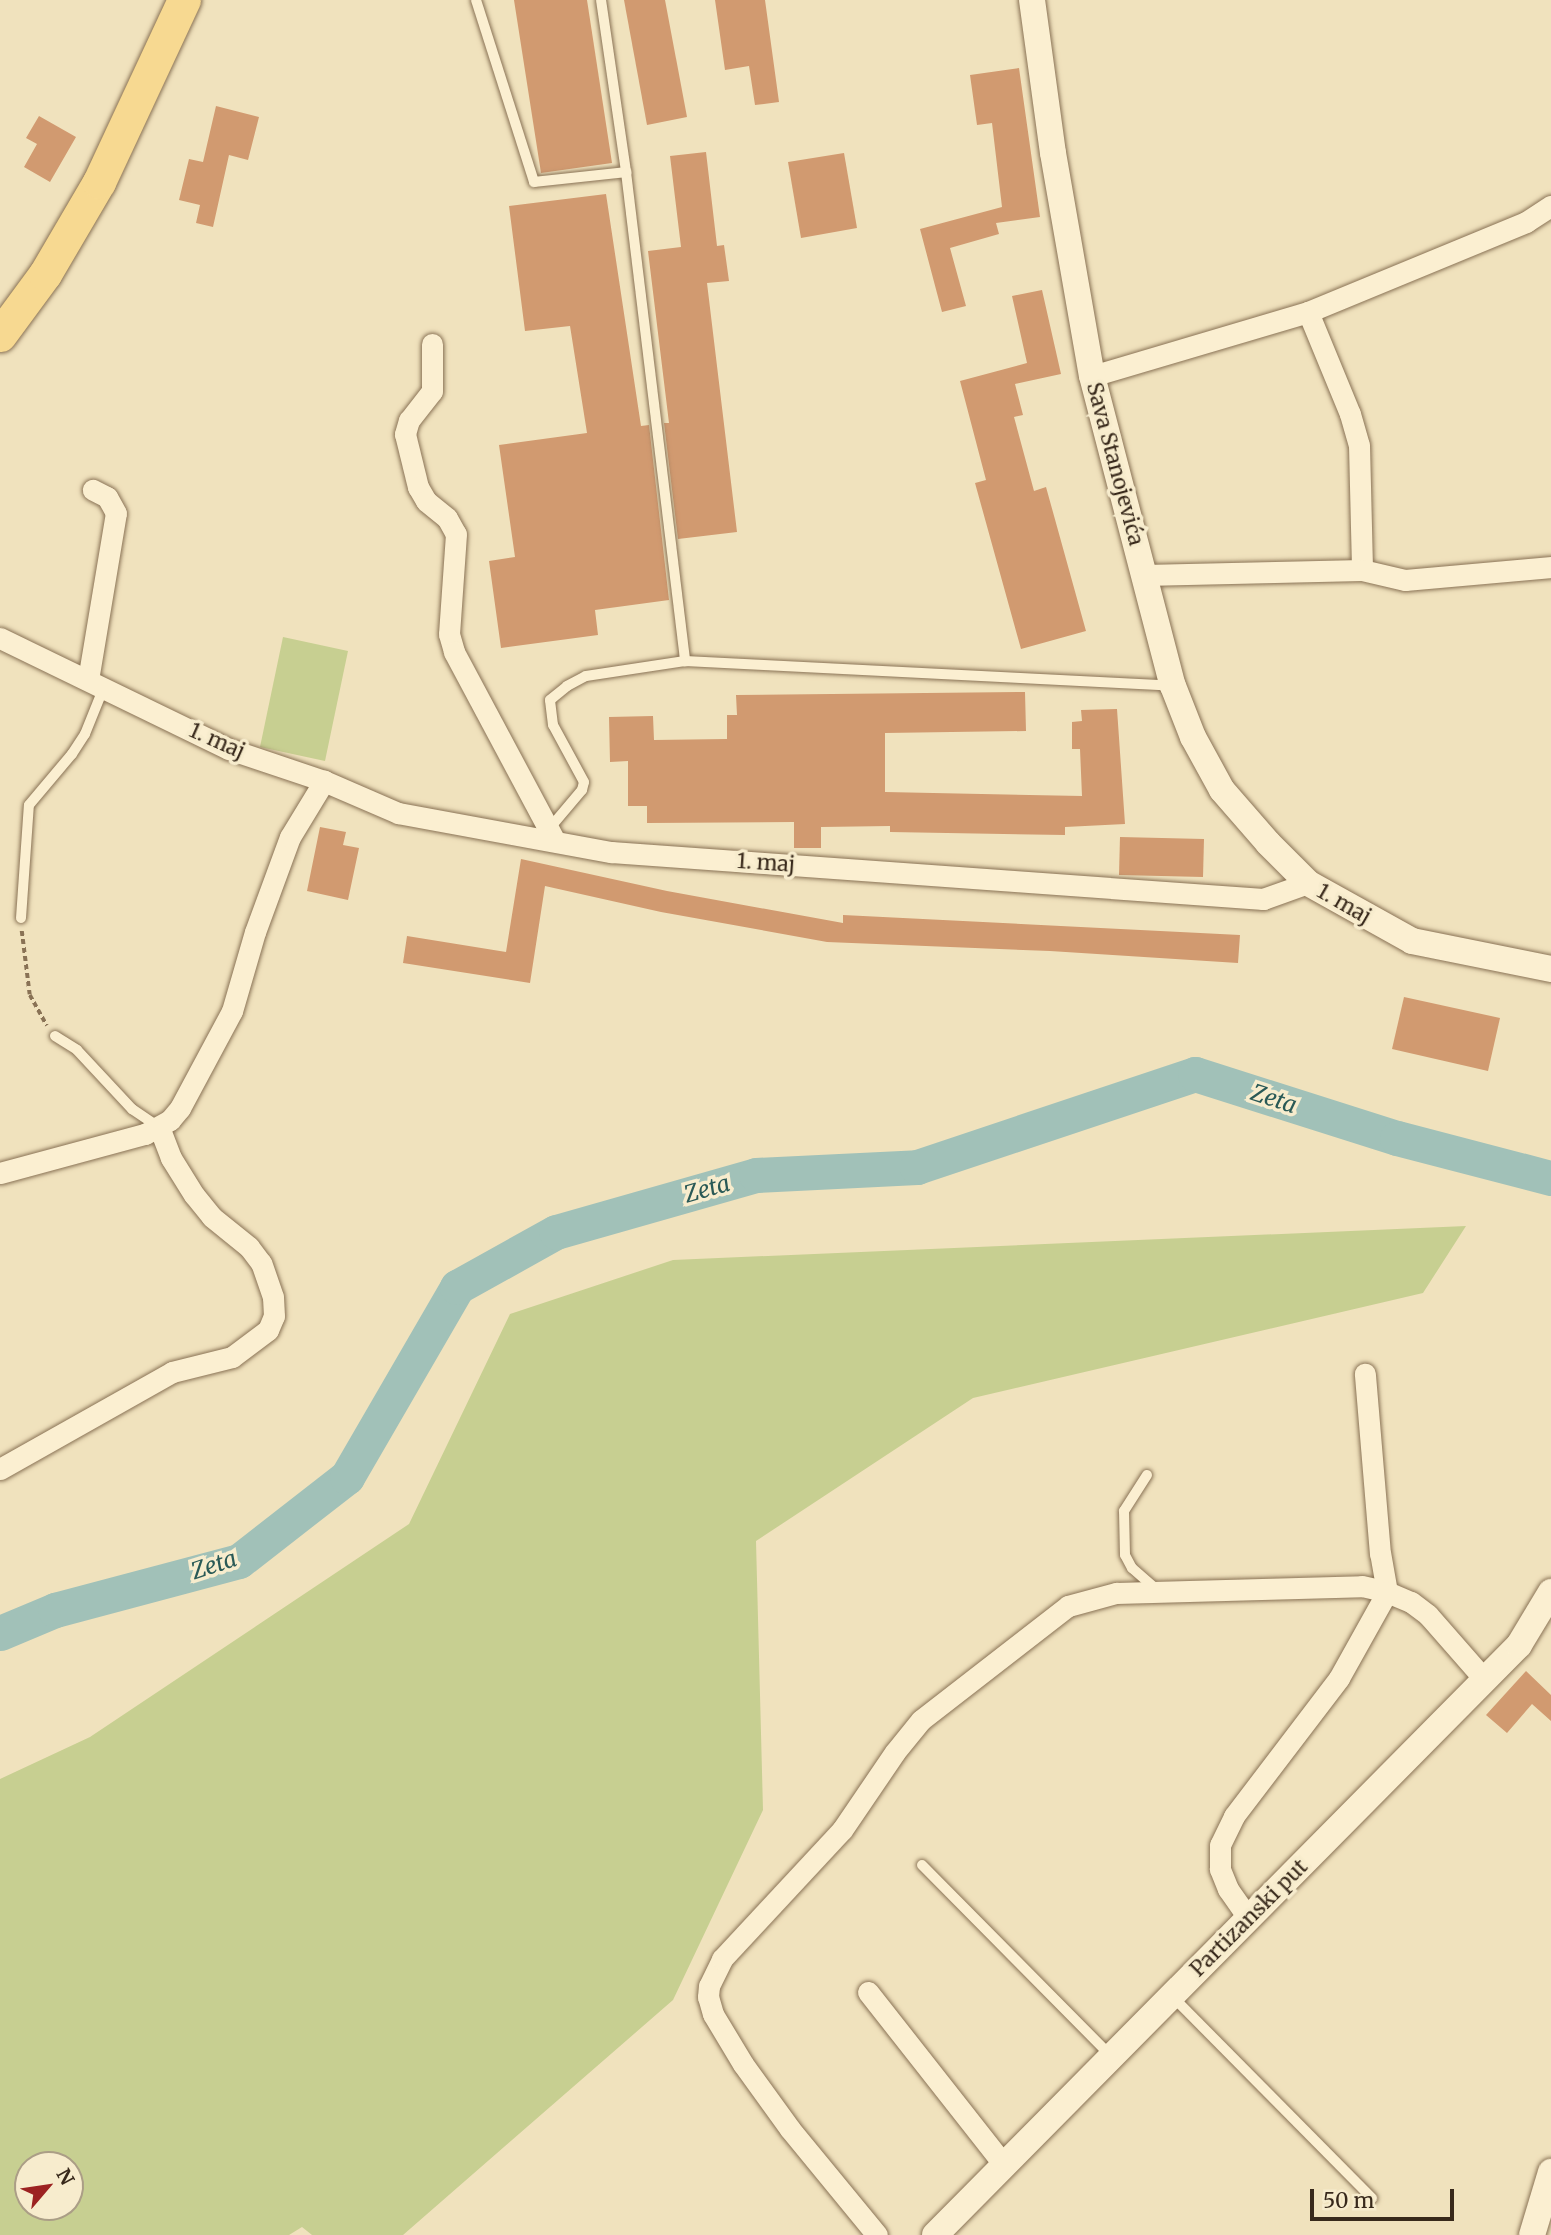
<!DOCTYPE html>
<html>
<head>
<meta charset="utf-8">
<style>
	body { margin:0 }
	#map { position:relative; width:1551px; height:2235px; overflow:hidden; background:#f0e2bd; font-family:Merriweather,serif }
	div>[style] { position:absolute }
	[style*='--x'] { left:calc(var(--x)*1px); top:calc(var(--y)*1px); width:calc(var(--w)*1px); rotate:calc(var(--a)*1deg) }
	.green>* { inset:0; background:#c7cf91 }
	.river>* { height:35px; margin:-17.5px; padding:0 17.5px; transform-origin:17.5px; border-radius:17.5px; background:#a1c1b8 }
	.building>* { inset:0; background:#d19a70 }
	.path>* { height:3.5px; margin-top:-1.75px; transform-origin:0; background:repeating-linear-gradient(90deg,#897255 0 5px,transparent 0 8.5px) }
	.roads { filter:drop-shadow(0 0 2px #897255) drop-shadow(0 0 2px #897255) }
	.service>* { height:10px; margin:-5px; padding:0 5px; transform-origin:5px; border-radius:5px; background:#fbefd1 }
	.minor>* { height:21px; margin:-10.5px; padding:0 10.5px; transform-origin:10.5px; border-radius:10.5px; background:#fbefd1 }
	.tertiary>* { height:26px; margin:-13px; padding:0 13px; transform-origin:13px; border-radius:13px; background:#fbefd1 }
	.primary>* { height:33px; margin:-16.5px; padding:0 16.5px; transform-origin:16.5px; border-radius:16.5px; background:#f7d991 }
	span { translate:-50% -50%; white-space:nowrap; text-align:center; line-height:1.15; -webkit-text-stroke:7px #f7eccd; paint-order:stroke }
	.street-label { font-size:21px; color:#38291b }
	.water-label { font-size:23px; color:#295956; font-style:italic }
	.north { position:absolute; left:14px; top:2151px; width:70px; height:70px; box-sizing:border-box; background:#f7eccd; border:2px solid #ab9e86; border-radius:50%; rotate:61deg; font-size:19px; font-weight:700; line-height:28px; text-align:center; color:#38291b }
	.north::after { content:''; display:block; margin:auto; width:24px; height:32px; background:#9c2221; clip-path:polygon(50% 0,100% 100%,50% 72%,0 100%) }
	.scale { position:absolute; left:1310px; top:2189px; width:144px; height:32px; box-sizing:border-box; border:4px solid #38291b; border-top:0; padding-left:9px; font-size:21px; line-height:24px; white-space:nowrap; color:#38291b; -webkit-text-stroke:5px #f7eccd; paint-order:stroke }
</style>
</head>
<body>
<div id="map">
	<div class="green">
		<i style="clip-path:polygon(283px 637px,348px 651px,325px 761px,260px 747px)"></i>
		<i style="clip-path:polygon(evenodd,1466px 1226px,1423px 1293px,973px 1398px,756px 1541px,763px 1810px,673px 2000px,403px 2235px,312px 2235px,302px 2227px,289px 2235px,0 2235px,0 1779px,90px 1737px,409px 1524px,510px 1314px,673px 1260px,1466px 1226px,70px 2165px,70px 2207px,28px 2207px,28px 2165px,70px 2165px)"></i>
	</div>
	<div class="river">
		<i style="--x:0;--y:1633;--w:60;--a:-22.7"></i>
		<i style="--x:55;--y:1610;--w:190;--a:-14.9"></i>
		<i style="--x:239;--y:1561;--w:137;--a:-37.9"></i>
		<i style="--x:347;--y:1477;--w:220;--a:-59.9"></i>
		<i style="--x:457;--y:1287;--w:113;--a:-29.1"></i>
		<i style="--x:556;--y:1232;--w:208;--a:-15.9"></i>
		<i style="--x:756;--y:1175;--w:161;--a:-2.8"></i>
		<i style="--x:917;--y:1167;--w:293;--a:-18.5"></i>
		<i style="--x:1195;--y:1074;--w:212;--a:17.6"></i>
		<i style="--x:1397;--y:1138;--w:159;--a:14.6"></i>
	</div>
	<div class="building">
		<i style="clip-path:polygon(514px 0,587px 0,612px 163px,541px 173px)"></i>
		<i style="clip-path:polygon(624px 0,665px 0,687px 117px,647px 125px)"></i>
		<i style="clip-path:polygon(715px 0,765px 0,779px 102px,755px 105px,749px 66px,725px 70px)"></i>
		<i style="clip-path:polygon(1019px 68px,1040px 217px,996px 223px,999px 234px,950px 248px,966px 306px,942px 312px,920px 229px,1002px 207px,992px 123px,977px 125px,970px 75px)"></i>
		<i style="clip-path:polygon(216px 106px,259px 117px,248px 160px,229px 155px,213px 227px,196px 223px,200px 205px,179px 200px,189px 159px,203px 162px)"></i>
		<i style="clip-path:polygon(39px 116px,76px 137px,50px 182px,24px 167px,37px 144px,26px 138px)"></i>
		<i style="clip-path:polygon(706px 152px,717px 246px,724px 245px,729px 281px,707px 283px,737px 532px,678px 539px,664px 423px,669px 423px,648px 251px,681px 247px,670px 156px)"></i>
		<i style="clip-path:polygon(844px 153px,857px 228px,801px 238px,788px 162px)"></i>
		<i style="clip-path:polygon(606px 194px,641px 426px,649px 425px,669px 600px,595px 610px,598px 635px,501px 648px,489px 561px,515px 557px,499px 445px,587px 433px,570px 326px,525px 331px,509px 206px)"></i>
		<i style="clip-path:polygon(1042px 290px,1061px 374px,1015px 384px,1023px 415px,1014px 417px,1034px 491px,1046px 487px,1086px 631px,1021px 649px,975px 483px,986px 480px,960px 381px,1027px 363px,1012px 296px)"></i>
		<i style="clip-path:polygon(1025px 692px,1026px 731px,885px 733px,885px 792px,1082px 796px,1080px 749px,1072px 749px,1072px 722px,1082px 721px,1081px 710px,1117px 709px,1125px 824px,1065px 827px,1065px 835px,890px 832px,890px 826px,821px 827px,821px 848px,794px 848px,794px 822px,647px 823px,647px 806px,628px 806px,628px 761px,610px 762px,609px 717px,653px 716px,654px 740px,727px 739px,727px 715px,737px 715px,736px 695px)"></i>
		<i style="clip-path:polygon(320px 827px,346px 832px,343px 845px,359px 848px,348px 900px,307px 891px)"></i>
		<i style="clip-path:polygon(1120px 837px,1204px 839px,1203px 877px,1119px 875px)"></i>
		<i style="clip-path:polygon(521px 859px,667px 891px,843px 923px,843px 915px,1240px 935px,1238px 963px,1050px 951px,827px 942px,661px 912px,545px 886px,530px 983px,403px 963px,407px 936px,506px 952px)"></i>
		<i style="clip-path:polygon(1404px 997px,1500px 1018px,1488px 1071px,1392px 1049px)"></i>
		<i style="clip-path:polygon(1526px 1671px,1551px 1695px,1551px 1721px,1532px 1704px,1507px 1733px,1486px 1715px)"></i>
	</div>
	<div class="path">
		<i style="--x:22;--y:931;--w:64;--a:82.9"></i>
		<i style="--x:30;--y:995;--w:35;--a:61"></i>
	</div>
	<div class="roads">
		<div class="service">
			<i style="--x:476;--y:0;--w:191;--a:72.3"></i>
			<i style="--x:534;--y:182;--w:93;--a:-6.2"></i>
			<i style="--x:601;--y:0;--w:174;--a:81.7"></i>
			<i style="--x:626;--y:172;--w:493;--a:83.1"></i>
			<i style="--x:685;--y:661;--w:489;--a:2.9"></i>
			<i style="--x:549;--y:829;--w:51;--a:-49.8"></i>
			<i style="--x:582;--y:790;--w:8;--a:-76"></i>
			<i style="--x:584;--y:782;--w:65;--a:-118.5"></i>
			<i style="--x:553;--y:725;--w:25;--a:-97"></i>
			<i style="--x:550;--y:700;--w:22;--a:-39"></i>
			<i style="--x:567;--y:686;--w:21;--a:-28"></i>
			<i style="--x:586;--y:676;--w:100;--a:-8.6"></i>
			<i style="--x:21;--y:918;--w:113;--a:-86"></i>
			<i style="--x:29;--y:805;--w:67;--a:-49.9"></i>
			<i style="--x:72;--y:754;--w:24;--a:-57"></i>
			<i style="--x:85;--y:734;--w:51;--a:-68"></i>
			<i style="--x:55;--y:1036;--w:26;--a:32"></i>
			<i style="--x:77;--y:1050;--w:81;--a:47"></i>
			<i style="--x:132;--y:1109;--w:32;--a:34"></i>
			<i style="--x:1147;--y:1475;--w:43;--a:122.6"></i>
			<i style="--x:1124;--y:1511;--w:44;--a:88.7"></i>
			<i style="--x:1125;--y:1555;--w:15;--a:62"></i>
			<i style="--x:1132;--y:1568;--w:33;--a:41"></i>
			<i style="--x:922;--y:1865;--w:269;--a:45.3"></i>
			<i style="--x:1173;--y:1997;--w:283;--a:45.3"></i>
		</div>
		<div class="minor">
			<i style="--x:1308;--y:312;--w:110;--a:67.6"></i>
			<i style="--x:1350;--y:414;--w:32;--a:74"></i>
			<i style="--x:1359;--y:445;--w:125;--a:88.6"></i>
			<i style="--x:432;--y:344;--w:47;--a:90"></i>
			<i style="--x:432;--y:391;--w:37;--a:128"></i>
			<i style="--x:409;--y:420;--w:15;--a:106"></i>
			<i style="--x:405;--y:434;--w:55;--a:76.2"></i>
			<i style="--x:418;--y:487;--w:16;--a:60"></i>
			<i style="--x:426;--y:501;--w:27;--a:39"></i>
			<i style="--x:447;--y:518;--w:18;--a:61"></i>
			<i style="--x:456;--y:534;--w:100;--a:94"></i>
			<i style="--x:449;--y:634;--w:19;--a:74"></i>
			<i style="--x:454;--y:652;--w:212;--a:61.9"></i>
			<i style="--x:1092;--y:376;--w:225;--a:-16.5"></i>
			<i style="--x:1308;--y:312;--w:236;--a:-22.4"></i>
			<i style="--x:1526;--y:222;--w:30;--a:-33"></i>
			<i style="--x:1144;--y:575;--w:218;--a:-1.3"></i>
			<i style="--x:1362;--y:570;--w:44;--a:13.1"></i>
			<i style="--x:1405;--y:580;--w:147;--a:-5.1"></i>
			<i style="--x:0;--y:638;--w:254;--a:25.9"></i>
			<i style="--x:229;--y:749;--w:100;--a:18.6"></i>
			<i style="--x:324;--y:781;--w:81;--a:23.4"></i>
			<i style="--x:398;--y:813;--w:217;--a:10.4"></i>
			<i style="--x:611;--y:852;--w:654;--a:4.12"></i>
			<i style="--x:1263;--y:899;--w:48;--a:-19.6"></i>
			<i style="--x:88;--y:680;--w:169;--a:-80.5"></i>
			<i style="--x:116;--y:513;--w:18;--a:-119"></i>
			<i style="--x:107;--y:497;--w:16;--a:-153"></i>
			<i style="--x:0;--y:1173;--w:150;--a:-15.1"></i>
			<i style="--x:145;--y:1134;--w:29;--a:-29"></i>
			<i style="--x:170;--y:1120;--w:16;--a:-50"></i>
			<i style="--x:180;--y:1108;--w:110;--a:-61.8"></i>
			<i style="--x:232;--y:1011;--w:82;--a:-73.8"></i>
			<i style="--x:255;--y:932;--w:101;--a:-69.8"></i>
			<i style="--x:290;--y:837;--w:66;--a:-58.7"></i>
			<i style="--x:0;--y:1469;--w:197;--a:-29.4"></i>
			<i style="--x:172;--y:1372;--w:62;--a:-14"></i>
			<i style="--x:232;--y:1357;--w:45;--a:-36.9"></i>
			<i style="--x:268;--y:1330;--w:15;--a:-67"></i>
			<i style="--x:274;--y:1316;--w:19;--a:-93"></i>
			<i style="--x:273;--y:1297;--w:36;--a:-109"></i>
			<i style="--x:261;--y:1263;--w:20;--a:-127"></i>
			<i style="--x:249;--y:1247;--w:48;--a:-141"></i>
			<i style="--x:212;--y:1217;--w:28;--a:-129"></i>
			<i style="--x:194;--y:1195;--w:44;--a:-121.9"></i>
			<i style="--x:171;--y:1158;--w:33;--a:-111"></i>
			<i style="--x:1249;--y:1919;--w:37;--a:-125"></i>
			<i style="--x:1228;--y:1889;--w:22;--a:-112"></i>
			<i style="--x:1220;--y:1869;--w:24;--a:-90"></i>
			<i style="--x:1220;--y:1845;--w:32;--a:-64"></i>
			<i style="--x:1234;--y:1816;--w:173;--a:-52.7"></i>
			<i style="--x:1339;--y:1678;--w:98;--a:-60.8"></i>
			<i style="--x:1387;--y:1592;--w:39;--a:-100"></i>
			<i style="--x:1380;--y:1554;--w:181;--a:-94.8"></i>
			<i style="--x:868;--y:1992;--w:220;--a:51.8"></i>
			<i style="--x:877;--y:2235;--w:137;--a:-129.4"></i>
			<i style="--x:790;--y:2129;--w:80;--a:-125.9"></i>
			<i style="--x:743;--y:2064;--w:58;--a:-121"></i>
			<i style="--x:713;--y:2014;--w:18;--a:-106"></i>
			<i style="--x:708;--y:1997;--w:11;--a:-85"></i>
			<i style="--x:709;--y:1986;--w:30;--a:-64"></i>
			<i style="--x:722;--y:1959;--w:176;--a:-47.1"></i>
			<i style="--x:842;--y:1830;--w:94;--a:-55.8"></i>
			<i style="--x:895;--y:1752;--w:41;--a:-50.9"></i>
			<i style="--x:921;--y:1720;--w:186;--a:-37.8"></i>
			<i style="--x:1068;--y:1606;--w:50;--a:-15.2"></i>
			<i style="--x:1116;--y:1593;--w:246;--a:-1.6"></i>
			<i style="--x:1362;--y:1586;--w:26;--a:13"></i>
			<i style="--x:1387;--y:1592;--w:26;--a:23"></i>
			<i style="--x:1411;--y:1602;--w:21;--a:37"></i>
			<i style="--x:1428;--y:1615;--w:85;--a:48.8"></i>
		</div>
		<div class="tertiary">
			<i style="--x:1032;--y:0;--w:154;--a:82.2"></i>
			<i style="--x:1053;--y:153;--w:226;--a:80.1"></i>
			<i style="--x:1092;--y:376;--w:320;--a:75.4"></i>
			<i style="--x:1173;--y:686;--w:55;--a:68.6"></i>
			<i style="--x:1193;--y:737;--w:60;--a:61.3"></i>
			<i style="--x:1222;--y:790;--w:70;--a:49"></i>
			<i style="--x:1268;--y:843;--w:57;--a:45"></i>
			<i style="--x:1308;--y:883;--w:119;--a:29.1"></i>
			<i style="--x:1412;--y:941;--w:142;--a:11.4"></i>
			<i style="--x:935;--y:2235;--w:830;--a:-45.29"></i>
			<i style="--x:1519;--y:1645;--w:62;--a:-58.9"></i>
			<i style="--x:1532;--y:2235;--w:66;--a:-73.2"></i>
		</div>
		<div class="primary">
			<i style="--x:0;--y:335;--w:76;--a:-53.6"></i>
			<i style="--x:45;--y:274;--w:107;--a:-59.6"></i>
			<i style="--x:99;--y:182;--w:201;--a:-65"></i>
		</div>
	</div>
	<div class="street-label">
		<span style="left:1115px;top:464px;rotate:75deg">Sava Stanojevića</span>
		<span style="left:217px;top:741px;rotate:24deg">1. maj</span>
		<span style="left:766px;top:863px;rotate:4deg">1. maj</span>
		<span style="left:1344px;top:904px;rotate:30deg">1. maj</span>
		<span style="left:1249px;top:1918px;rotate:-45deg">Partizanski put</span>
	</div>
	<div class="water-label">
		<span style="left:1274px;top:1099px;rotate:18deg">Zeta</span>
		<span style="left:707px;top:1189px;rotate:-16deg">Zeta</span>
		<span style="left:214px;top:1565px;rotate:-18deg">Zeta</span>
	</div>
	<div class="north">N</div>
	<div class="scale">50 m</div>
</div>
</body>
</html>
